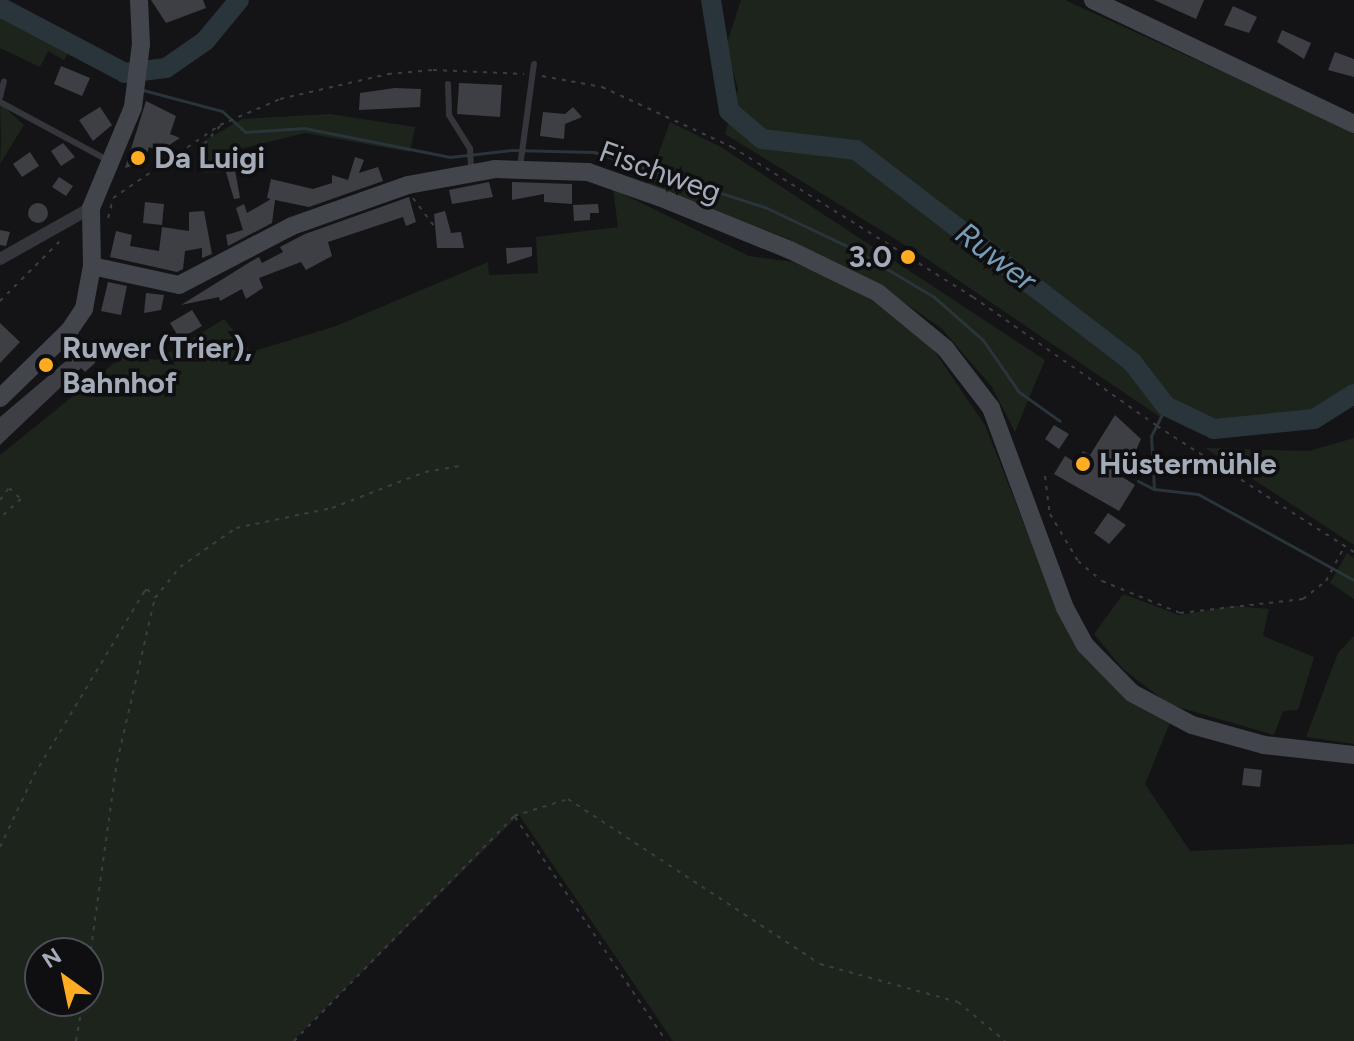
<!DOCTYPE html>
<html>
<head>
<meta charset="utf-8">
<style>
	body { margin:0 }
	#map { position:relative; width:1354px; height:1041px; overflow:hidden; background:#141416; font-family:Figtree,sans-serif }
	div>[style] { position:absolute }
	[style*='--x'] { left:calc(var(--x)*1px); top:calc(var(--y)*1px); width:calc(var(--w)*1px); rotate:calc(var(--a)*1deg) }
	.green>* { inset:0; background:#1c241c }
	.stream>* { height:3px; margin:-1.5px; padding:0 1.5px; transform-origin:1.5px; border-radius:1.5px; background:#29343b }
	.river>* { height:20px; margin:-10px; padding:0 10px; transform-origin:10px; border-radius:10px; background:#29343b }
	.building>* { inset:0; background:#3e3f44 }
	.round { border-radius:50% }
	.path>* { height:2px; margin-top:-1px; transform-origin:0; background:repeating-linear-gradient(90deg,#3b3d42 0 4px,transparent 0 10px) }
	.lane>* { height:6px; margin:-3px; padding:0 3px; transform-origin:3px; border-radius:3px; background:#35363b }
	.street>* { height:12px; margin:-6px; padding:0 6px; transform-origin:6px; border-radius:6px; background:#35363b }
	.secondary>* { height:18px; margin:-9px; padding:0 9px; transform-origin:9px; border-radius:9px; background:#42454c }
	.dots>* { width:22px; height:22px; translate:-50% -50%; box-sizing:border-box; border:4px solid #0f0f11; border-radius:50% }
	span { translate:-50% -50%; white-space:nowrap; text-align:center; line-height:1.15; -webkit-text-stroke:7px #0f0f11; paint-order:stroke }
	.poi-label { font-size:30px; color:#a4abb8; font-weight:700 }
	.left { translate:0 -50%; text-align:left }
	.right { translate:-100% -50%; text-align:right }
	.street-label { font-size:30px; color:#a4abb8 }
	.water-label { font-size:32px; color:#789cb6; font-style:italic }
	.north { position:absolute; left:24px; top:937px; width:80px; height:80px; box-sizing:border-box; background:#0f0f11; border:2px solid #4b4d54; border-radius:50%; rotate:327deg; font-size:22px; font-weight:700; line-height:32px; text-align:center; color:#a4abb8 }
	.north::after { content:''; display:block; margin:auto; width:28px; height:36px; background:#ffac23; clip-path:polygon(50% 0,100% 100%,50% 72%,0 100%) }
</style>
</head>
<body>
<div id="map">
	<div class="green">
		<i style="clip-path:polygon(0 0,77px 39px,64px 60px,48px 51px,40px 67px,0 48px)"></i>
		<i style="clip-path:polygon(741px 0,1065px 0,1354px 132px,1354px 394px,1314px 419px,1214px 429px,1166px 406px,1160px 417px,921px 255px,725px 134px,738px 89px,726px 46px)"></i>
		<i style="clip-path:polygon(0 103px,24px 125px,0 164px,1px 140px)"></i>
		<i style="clip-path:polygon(330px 114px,415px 127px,410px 152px,305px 133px,235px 150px,228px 171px,205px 173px,199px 144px,242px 119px)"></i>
		<i style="clip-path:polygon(670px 122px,721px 147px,1045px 360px,1015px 432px,992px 387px,941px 328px,899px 299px,789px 239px,647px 185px)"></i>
		<i style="clip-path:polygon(evenodd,613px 189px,749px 256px,793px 262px,834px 279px,892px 312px,933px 349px,985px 425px,1063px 623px,1172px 718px,1145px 784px,1190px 851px,1354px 844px,1354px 1041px,673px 1041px,519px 815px,293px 1041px,0 1041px,0 455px,124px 355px,157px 360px,224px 319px,251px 352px,336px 326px,488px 262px,489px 275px,538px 273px,536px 237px,618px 227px,613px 189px,40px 953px,88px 953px,88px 1001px,40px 1001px,40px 953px)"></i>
		<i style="clip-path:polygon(1354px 438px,1354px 545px,1205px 448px,1309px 451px)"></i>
		<i style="clip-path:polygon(1347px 553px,1354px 558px,1354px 599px,1330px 583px)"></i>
		<i style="clip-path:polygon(1123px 594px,1179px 615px,1235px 606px,1269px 609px,1263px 636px,1314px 657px,1298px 710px,1283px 711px,1274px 735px,1168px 704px,1123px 669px,1094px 634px)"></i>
		<i style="clip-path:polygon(1354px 636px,1354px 744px,1306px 737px,1338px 653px)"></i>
	</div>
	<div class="stream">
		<i style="--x:143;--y:90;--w:82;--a:14.9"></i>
		<i style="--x:222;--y:111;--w:31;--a:42"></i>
		<i style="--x:245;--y:132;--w:59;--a:-3.9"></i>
		<i style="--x:304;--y:128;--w:149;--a:11.2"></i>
		<i style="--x:450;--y:157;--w:61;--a:-6.5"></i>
		<i style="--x:511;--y:150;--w:83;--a:1.4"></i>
		<i style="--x:594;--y:152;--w:182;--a:17.9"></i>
		<i style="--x:767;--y:208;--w:98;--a:25.5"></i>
		<i style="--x:855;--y:250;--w:92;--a:30.7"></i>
		<i style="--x:934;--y:297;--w:65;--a:41.3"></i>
		<i style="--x:983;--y:340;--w:63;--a:55.3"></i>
		<i style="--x:1019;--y:392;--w:50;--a:35.3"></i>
		<i style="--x:1138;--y:481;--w:18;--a:27"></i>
		<i style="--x:1154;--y:489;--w:44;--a:6.5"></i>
		<i style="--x:1198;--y:494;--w:178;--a:28.9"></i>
		<i style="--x:1154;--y:489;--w:53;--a:-93.2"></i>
		<i style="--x:1151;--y:436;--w:34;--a:-63"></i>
	</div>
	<div class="river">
		<i style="--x:711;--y:0;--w:112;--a:80.8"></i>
		<i style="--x:729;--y:111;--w:43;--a:40.3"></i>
		<i style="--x:762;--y:139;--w:95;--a:6.7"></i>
		<i style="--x:856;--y:150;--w:348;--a:37.5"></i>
		<i style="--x:1132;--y:362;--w:56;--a:52.3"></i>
		<i style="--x:1166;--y:406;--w:53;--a:25.6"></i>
		<i style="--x:1214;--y:429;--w:100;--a:-5.7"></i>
		<i style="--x:1314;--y:419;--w:47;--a:-32"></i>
		<i style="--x:0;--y:7;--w:141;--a:27.8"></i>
		<i style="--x:125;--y:73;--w:41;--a:-7"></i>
		<i style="--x:166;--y:68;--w:47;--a:-34.7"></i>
		<i style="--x:205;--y:41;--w:53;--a:-50.3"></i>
	</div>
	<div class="building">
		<i style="clip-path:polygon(151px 0,203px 0,206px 8px,166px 23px)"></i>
		<i style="clip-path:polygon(1154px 0,1204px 0,1196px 19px)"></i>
		<i style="clip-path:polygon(1233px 6px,1257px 17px,1249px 33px,1224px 25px)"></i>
		<i style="clip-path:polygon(1282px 30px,1311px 43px,1304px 59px,1277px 42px)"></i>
		<i style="clip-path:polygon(1335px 52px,1354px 59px,1354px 77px,1328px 70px)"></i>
		<i style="clip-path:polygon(61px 66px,90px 78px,82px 96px,54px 84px)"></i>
		<i style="clip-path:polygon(459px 83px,502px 85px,500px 117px,457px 114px)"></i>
		<i style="clip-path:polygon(395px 88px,421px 89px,420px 107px,359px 110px,360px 93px)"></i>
		<i style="clip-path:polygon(146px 101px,176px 116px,170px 134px,180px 138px,160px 151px,149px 147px,145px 162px,125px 168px)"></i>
		<i style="clip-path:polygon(100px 107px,112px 125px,93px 141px,79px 120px)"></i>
		<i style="clip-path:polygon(573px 107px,582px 117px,565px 124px,564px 139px,540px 136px,543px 112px,565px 114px)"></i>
		<i style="clip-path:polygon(63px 143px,75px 157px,61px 166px,51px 151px)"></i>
		<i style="clip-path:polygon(30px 152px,39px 166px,22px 177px,13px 164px)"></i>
		<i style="clip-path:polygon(355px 157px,364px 160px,359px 173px,378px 167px,383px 181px,309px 207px,275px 200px,272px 223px,228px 246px,226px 235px,243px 230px,236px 208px,244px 204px,247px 213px,271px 199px,267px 198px,271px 179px,313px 189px,332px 183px,332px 175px,348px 180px)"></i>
		<i style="clip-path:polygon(235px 170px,240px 198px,234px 199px,226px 172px)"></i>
		<i style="clip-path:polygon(59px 177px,73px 186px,66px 196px,52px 187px)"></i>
		<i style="clip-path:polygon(489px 182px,493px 197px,452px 204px,449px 190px)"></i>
		<i style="clip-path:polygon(512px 182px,572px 184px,572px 204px,544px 202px,544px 194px,512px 200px)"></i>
		<i style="clip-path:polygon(409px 197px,416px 222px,406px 226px,403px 217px,328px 242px,332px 256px,306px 270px,301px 262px,259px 278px,263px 288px,246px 299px,242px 289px,220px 301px,219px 297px,181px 305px,250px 262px,259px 257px,262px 263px,283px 252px,280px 247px,305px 234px)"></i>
		<i style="clip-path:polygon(145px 202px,164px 204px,162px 225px,143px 223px)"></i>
		<i class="round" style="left:28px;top:203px;width:20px;height:20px"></i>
		<i style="clip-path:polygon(598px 204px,599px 213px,590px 213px,590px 220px,574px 221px,573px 205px)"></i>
		<i style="clip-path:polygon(204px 211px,212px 254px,202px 258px,202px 248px,185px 251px,183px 269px,177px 272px,110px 257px,116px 231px,132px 235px,130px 246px,159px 251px,162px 227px,189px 231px,189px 212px)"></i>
		<i style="clip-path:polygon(445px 211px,451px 233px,461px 232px,464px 248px,437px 248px,434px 214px)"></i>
		<i style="clip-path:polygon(0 230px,10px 232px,6px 246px,0 245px)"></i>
		<i style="clip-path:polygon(532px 247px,532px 256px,507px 264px,506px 248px)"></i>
		<i style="clip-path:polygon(108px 282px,127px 286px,121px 315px,101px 311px)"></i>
		<i style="clip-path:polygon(146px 293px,164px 295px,161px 310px,144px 313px)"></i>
		<i style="clip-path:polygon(192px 310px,202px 326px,180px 339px,170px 323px)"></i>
		<i style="clip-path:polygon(0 323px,20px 342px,0 363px)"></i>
		<i style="clip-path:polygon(92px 339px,103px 350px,94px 364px,85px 372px,81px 368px,0 445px,0 417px)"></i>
		<i style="clip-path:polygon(1115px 415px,1141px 439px,1130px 464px,1116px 473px,1135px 485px,1119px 511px,1054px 474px,1065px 456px,1076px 463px,1083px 451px,1090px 455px)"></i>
		<i style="clip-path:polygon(1054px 425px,1069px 434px,1059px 449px,1045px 439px)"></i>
		<i style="clip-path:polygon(1108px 513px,1126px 525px,1109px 544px,1094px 533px)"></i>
		<i style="clip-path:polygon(1244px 768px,1262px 770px,1260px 787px,1242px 785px)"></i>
	</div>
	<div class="path">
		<i style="--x:542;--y:76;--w:61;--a:10.4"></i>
		<i style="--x:602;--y:87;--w:143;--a:24.8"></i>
		<i style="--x:732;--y:147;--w:284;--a:31.9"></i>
		<i style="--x:973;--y:297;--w:225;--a:35"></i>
		<i style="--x:1157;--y:426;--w:234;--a:32.6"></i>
		<i style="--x:220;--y:126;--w:28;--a:131"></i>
		<i style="--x:202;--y:147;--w:6;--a:72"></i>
		<i style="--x:204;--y:153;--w:25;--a:-5"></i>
		<i style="--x:229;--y:151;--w:26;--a:23"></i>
		<i style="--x:113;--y:198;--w:130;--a:-34.3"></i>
		<i style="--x:220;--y:125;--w:65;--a:-23.4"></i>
		<i style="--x:280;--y:99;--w:111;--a:-13"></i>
		<i style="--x:388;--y:74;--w:45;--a:-5.1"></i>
		<i style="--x:433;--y:70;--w:91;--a:2.5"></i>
		<i style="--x:413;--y:198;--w:34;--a:53"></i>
		<i style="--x:108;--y:218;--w:20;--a:-75"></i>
		<i style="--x:0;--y:301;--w:89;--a:-45"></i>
		<i style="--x:1045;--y:476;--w:38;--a:83"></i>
		<i style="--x:1050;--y:514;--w:55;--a:59.2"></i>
		<i style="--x:1078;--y:561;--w:31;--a:40"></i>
		<i style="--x:1102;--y:581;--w:84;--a:22.3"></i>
		<i style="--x:1180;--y:613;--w:124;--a:-6.5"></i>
		<i style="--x:1303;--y:599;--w:29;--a:-38"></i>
		<i style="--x:1326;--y:581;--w:38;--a:-62"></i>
		<i style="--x:0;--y:500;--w:15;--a:-53"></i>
		<i style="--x:9;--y:488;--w:16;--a:43"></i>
		<i style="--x:21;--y:499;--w:28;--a:138"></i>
		<i style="--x:515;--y:817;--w:270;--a:56"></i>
		<i style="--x:0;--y:847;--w:80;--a:-64.7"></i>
		<i style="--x:34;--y:775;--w:214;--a:-59"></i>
		<i style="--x:144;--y:592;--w:4;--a:-45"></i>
		<i style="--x:147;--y:589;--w:11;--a:49"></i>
		<i style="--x:88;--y:970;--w:210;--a:-82.1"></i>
		<i style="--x:117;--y:762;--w:168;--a:-77"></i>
		<i style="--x:155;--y:598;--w:40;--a:-51"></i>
		<i style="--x:180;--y:567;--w:68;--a:-34.9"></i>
		<i style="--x:236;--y:528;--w:98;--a:-11.8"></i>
		<i style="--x:332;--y:508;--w:100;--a:-21.2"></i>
		<i style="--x:425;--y:472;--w:35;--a:-10"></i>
		<i style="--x:76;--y:1041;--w:41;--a:-80.1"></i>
		<i style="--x:294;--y:1041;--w:315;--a:-45.6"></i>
		<i style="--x:514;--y:816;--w:57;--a:-17.5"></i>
		<i style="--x:568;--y:799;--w:301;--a:33.2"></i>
		<i style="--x:820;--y:964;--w:143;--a:15.4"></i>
		<i style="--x:958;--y:1002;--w:61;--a:39.7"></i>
	</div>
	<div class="lane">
		<i style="--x:448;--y:84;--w:31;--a:88"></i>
		<i style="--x:449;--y:115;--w:40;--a:58"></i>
		<i style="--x:470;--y:149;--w:21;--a:87"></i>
		<i style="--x:0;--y:97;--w:16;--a:-76"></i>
		<i style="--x:0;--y:102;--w:124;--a:28.4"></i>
		<i style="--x:520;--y:167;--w:104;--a:-82.3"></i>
	</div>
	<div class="street">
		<i style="--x:0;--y:259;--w:104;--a:-29.3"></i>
	</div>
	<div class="secondary">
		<i style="--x:1093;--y:0;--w:289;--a:25.4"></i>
		<i style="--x:92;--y:266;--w:89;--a:12.3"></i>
		<i style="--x:179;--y:285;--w:127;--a:-27.6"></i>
		<i style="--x:292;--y:226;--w:123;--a:-19.5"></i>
		<i style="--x:408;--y:185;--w:88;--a:-10.4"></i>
		<i style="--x:495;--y:169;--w:93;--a:1.8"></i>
		<i style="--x:588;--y:172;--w:75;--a:19.4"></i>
		<i style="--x:659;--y:197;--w:141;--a:22"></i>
		<i style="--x:790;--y:250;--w:98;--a:26"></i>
		<i style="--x:878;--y:293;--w:87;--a:39.4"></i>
		<i style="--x:945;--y:348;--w:76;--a:52.5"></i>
		<i style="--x:991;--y:408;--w:213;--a:69.7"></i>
		<i style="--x:1065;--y:608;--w:42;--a:61.6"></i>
		<i style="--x:1085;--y:645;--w:67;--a:45.6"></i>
		<i style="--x:1132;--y:693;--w:68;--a:28.1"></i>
		<i style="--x:1192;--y:725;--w:75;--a:15.5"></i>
		<i style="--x:1264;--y:745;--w:91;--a:6.3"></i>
		<i style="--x:0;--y:398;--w:96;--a:-44.2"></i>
		<i style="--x:69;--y:331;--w:27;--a:-56"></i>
		<i style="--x:84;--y:309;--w:44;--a:-79.5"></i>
		<i style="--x:92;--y:266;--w:58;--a:-91"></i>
		<i style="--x:91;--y:208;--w:109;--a:-67.4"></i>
		<i style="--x:133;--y:107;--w:64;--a:-82.8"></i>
		<i style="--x:141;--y:44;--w:44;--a:-92.6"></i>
	</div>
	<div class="dots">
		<i style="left:138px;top:158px;background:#ffac23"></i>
		<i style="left:908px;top:257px;background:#ffac23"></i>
		<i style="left:46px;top:365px;background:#ffac23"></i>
		<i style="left:1083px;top:464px;background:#ffac23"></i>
	</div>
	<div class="poi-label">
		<span class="left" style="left:154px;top:158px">Da Luigi</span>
		<span class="right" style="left:892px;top:257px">3.0</span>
		<span class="left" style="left:62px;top:365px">Ruwer (Trier),<br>Bahnhof</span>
		<span class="left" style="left:1099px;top:464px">Hüstermühle</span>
	</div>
	<div class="street-label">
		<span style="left:660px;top:172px;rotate:20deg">Fischweg</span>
	</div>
	<div class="water-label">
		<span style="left:996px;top:257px;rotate:37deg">Ruwer</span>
	</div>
	<div class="north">N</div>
</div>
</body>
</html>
